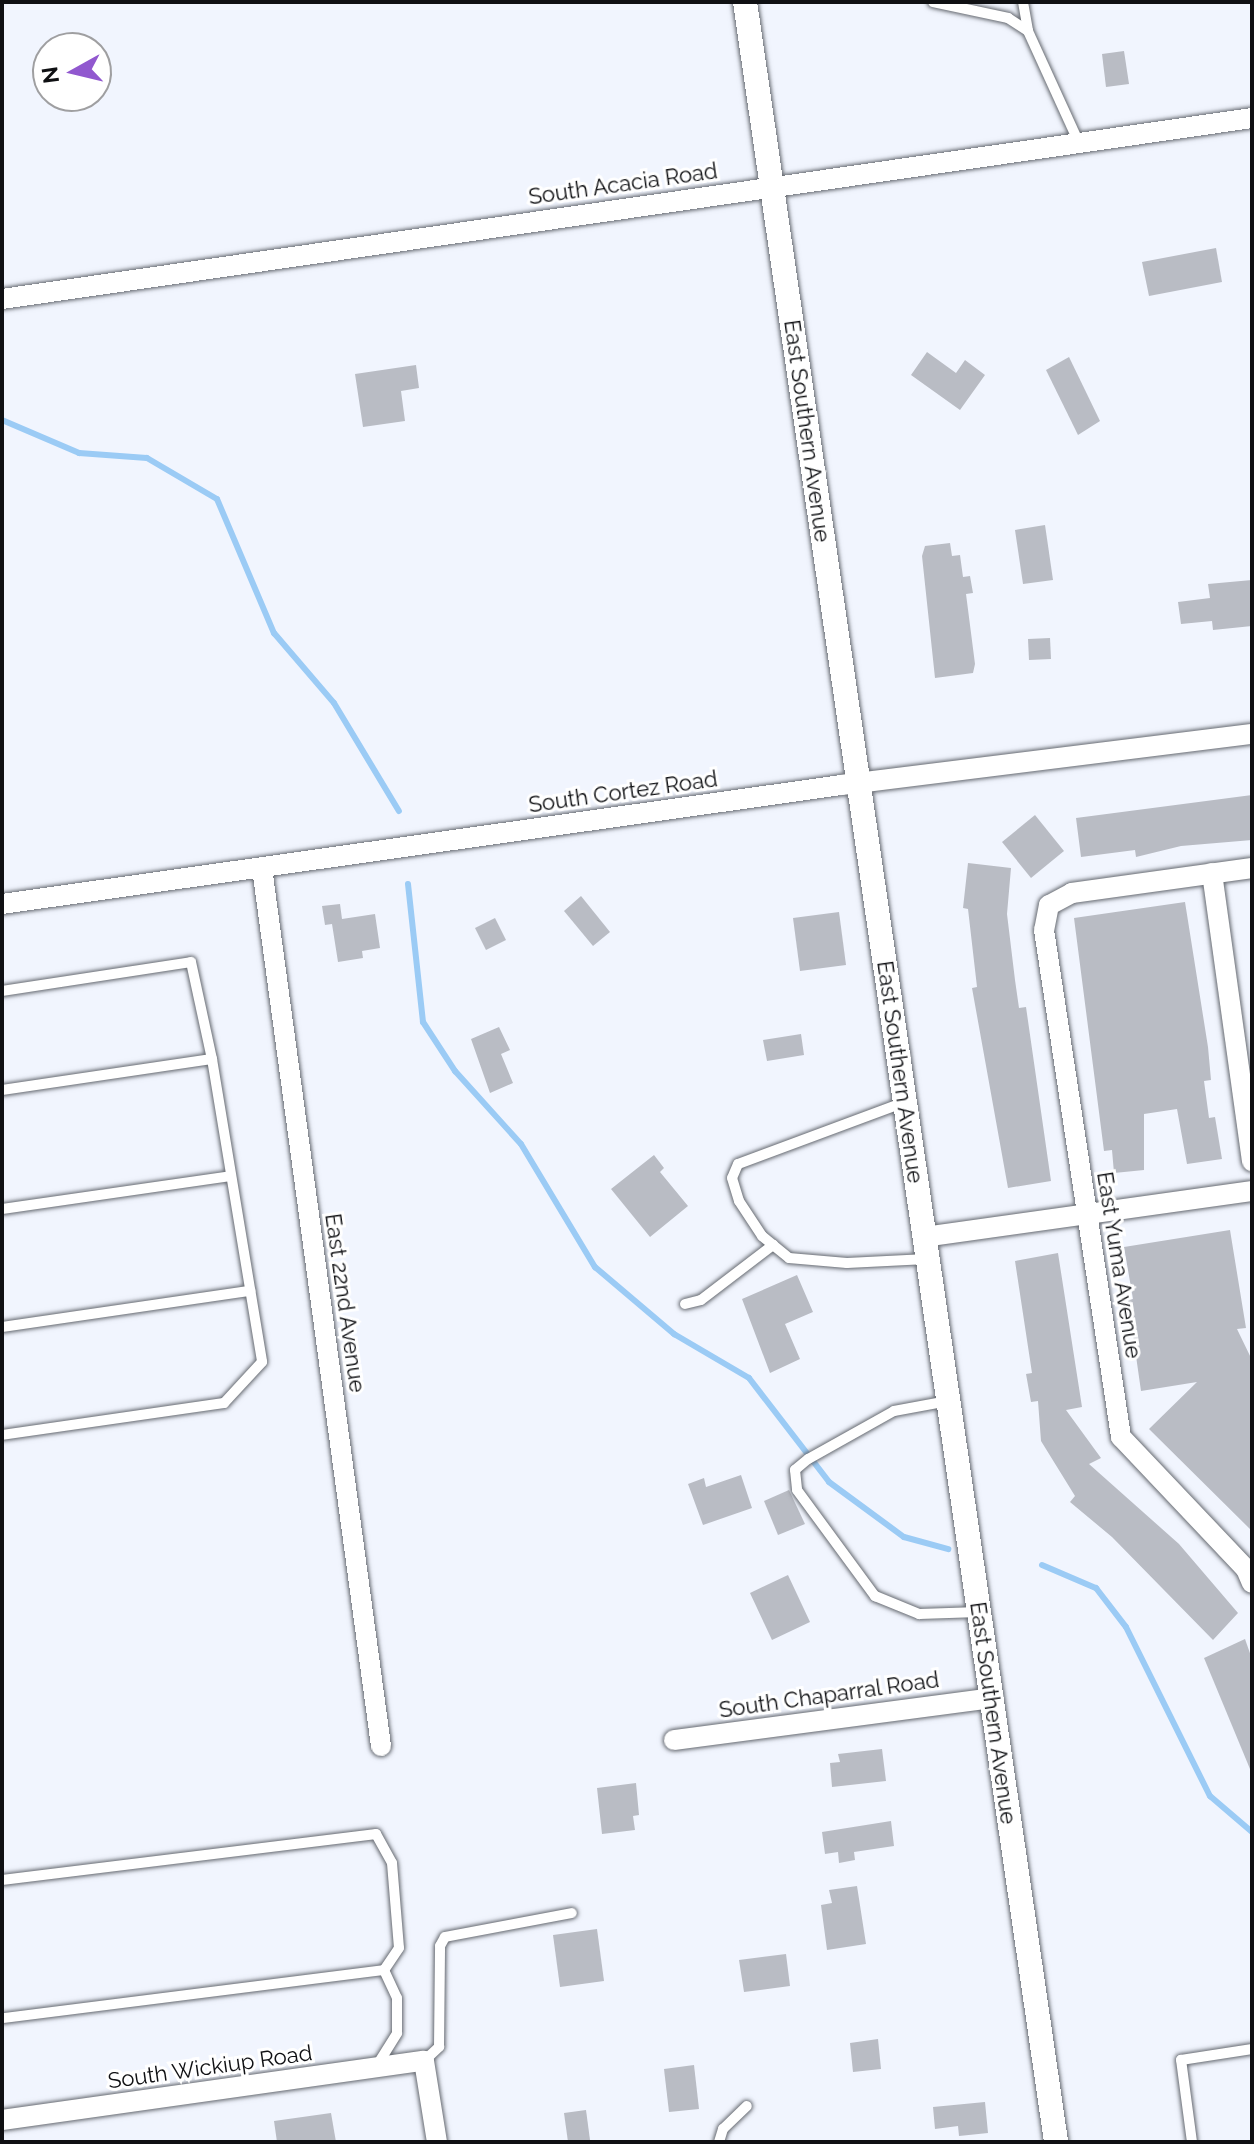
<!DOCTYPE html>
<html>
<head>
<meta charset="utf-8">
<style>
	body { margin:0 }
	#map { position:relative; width:1254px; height:2144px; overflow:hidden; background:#f1f5fe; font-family:Raleway,sans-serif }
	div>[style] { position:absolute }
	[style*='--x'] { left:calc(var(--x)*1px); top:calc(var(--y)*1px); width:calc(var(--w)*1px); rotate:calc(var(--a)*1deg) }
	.stream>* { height:6px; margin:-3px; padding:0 3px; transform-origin:3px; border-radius:3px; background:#9bcbf5 }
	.building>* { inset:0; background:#b9bcc4 }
	.roads { filter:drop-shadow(0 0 2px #666a71) drop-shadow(0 0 2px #666a71) }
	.service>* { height:10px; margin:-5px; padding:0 5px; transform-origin:5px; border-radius:5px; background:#fff }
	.minor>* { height:20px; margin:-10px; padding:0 10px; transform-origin:10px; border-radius:10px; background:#fff }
	.tertiary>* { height:24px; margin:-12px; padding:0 12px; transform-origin:12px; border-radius:12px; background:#fff }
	span { translate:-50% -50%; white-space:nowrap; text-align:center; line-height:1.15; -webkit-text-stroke:6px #fff; paint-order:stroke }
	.street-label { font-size:22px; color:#0f1013 }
	.frame { position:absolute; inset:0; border:4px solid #0f1013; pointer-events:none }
	.north { position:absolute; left:32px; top:32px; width:80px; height:80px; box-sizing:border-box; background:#fff; border:2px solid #9f9fa1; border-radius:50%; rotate:262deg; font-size:22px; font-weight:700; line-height:32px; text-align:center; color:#0f1013 }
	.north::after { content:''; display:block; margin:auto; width:28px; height:36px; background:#9158cf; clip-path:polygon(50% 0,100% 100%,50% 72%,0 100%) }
</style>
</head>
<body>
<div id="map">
	<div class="stream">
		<i style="--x:2;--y:420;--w:84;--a:23.2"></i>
		<i style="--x:79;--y:453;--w:68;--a:4.2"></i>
		<i style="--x:147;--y:458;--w:81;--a:30.4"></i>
		<i style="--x:217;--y:499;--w:146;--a:67"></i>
		<i style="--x:274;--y:633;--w:92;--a:49.4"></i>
		<i style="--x:334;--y:703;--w:126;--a:59"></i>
		<i style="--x:408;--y:884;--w:139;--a:83.8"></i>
		<i style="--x:423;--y:1022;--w:59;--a:56.9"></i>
		<i style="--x:455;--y:1071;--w:98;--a:47.9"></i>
		<i style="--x:521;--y:1144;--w:144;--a:59"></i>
		<i style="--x:595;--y:1267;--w:104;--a:40.3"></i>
		<i style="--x:674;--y:1334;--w:87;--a:30.4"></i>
		<i style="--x:749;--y:1378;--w:131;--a:52.4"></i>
		<i style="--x:829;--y:1482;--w:93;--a:36.3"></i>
		<i style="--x:904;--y:1537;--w:46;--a:15.3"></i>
		<i style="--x:1042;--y:1565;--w:59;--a:23.1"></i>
		<i style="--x:1096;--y:1588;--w:49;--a:52.4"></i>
		<i style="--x:1126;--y:1627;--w:189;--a:63.6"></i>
		<i style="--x:1210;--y:1796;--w:55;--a:40.6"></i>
	</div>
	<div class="building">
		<i style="clip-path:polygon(1124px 51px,1129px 84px,1106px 87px,1102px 54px)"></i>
		<i style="clip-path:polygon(1216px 248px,1222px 282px,1149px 296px,1142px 262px)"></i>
		<i style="clip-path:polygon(927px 352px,956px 373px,965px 360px,985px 375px,960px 410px,911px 375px)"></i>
		<i style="clip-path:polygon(1069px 357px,1100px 421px,1078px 435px,1046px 370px)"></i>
		<i style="clip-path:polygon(416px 365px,419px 388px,401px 391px,405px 421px,363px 427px,355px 374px)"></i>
		<i style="clip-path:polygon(1045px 525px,1053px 580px,1023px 584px,1015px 530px)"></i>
		<i style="clip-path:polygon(950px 543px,952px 556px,960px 555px,963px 577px,970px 576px,973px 593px,966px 594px,975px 664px,973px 673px,935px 678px,922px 556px,925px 546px)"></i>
		<i style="clip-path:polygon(1252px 580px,1252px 626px,1213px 630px,1212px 621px,1181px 624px,1178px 602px,1210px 598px,1208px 584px)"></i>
		<i style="clip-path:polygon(1050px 638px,1051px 659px,1029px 660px,1028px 639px)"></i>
		<i style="clip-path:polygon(1252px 795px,1252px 840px,1181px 846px,1136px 857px,1135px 850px,1081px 857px,1076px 818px)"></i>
		<i style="clip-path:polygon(1035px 815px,1064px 851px,1031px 878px,1002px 842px)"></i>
		<i style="clip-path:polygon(968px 863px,1011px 868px,1007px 914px,1015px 980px,1019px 1008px,1026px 1007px,1051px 1181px,1008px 1188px,972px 988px,977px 987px,968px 909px,963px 908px)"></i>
		<i style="clip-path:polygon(581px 896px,610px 932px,593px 946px,564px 911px)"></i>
		<i style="clip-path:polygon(1185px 902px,1208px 1047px,1211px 1080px,1204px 1081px,1209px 1118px,1215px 1117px,1222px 1159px,1187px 1164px,1177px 1109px,1144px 1114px,1144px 1170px,1114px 1173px,1112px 1150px,1104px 1151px,1074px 918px)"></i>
		<i style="clip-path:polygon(340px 904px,342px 919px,375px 914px,380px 948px,362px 951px,363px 958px,338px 962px,332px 924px,325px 925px,322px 906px)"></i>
		<i style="clip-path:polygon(839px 912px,846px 965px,800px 971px,793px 918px)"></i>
		<i style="clip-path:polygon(495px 918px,506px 940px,486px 950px,475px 928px)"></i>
		<i style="clip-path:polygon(499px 1027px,510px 1050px,501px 1054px,513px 1083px,490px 1093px,471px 1039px)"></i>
		<i style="clip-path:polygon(801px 1034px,804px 1055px,767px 1061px,763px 1040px)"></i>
		<i style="clip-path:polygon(654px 1155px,664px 1168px,660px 1172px,688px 1206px,650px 1237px,611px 1189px)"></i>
		<i style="clip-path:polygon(1230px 1230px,1246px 1328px,1237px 1329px,1252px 1360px,1252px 1531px,1149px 1429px,1197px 1382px,1141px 1391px,1128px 1300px,1133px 1299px,1124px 1247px)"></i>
		<i style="clip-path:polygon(1058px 1253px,1082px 1407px,1066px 1410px,1101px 1458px,1089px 1464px,1179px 1544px,1238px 1613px,1213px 1640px,1112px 1537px,1070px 1502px,1075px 1496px,1041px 1441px,1038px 1401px,1031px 1402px,1026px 1374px,1032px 1373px,1015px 1261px)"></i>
		<i style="clip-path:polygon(797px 1275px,813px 1312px,785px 1324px,800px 1359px,770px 1373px,742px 1299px)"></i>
		<i style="clip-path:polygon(741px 1475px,752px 1508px,703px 1525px,688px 1484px,704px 1478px,706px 1487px)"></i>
		<i style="clip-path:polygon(789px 1490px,805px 1524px,778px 1535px,764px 1501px)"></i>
		<i style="clip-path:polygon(788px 1575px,810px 1622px,772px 1640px,750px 1593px)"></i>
		<i style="clip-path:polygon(1245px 1639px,1252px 1659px,1250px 1769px,1204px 1658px)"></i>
		<i style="clip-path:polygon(882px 1749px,886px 1781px,832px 1787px,830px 1763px,840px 1762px,838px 1754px)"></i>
		<i style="clip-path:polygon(636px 1783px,639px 1815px,633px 1816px,635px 1830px,602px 1834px,597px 1788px)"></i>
		<i style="clip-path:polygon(891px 1821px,894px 1846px,854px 1852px,855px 1860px,839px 1863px,838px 1852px,825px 1854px,822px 1832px)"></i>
		<i style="clip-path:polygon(857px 1886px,866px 1944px,827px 1950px,821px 1905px,832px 1903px,829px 1890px)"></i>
		<i style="clip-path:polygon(597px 1929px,604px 1981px,560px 1987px,553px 1935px)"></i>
		<i style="clip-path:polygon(786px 1954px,790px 1986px,744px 1992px,739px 1960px)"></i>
		<i style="clip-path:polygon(878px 2039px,881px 2069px,853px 2072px,850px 2043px)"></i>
		<i style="clip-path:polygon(694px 2065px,699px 2109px,669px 2112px,664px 2069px)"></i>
		<i style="clip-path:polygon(985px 2102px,988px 2133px,959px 2136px,958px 2126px,935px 2129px,933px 2107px)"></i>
		<i style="clip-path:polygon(586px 2110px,590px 2140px,568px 2142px,564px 2113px)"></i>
		<i style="clip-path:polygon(331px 2113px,336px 2142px,277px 2142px,274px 2121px)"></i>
	</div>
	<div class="roads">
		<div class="service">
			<i style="--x:933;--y:2;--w:77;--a:12"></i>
			<i style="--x:1008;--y:18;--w:24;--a:33"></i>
			<i style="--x:1023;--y:2;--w:29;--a:80"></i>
			<i style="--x:1028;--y:31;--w:123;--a:65.5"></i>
			<i style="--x:2;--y:991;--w:191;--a:-8.7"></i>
			<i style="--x:191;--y:962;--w:99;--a:77.8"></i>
			<i style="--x:2;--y:1090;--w:212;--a:-8.4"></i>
			<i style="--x:212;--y:1059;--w:307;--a:80.6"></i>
			<i style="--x:262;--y:1362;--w:56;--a:132.8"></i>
			<i style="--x:224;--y:1403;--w:224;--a:171.8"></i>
			<i style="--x:905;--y:1102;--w:178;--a:159.6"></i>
			<i style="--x:738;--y:1164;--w:15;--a:113"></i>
			<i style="--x:732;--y:1178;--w:24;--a:73"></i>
			<i style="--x:739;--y:1201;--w:42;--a:56.7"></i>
			<i style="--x:762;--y:1236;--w:35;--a:39"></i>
			<i style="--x:789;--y:1258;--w:58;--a:4.9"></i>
			<i style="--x:847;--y:1263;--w:80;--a:-2.9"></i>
			<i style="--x:2;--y:1209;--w:231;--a:-8.2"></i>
			<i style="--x:685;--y:1304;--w:16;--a:-14"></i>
			<i style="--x:701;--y:1300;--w:91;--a:-37.4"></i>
			<i style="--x:2;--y:1327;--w:251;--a:-8.3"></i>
			<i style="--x:948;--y:1401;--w:55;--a:169.5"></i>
			<i style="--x:894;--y:1411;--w:98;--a:150.8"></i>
			<i style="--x:808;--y:1459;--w:17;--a:140"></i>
			<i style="--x:795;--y:1470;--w:20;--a:84"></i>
			<i style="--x:797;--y:1490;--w:132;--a:53.7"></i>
			<i style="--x:875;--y:1596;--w:48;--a:22.2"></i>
			<i style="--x:919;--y:1614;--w:60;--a:-1.9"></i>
			<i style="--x:2;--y:1880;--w:377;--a:-7"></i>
			<i style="--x:376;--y:1834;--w:33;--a:61"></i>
			<i style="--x:392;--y:1863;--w:85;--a:85.3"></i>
			<i style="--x:399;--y:1948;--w:27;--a:124"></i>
			<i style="--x:384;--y:1970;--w:385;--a:172.8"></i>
			<i style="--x:424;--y:2061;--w:21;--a:-43"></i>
			<i style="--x:439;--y:2047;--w:101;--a:-89.4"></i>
			<i style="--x:440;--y:1946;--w:10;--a:-61"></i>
			<i style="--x:445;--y:1937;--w:129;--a:-10.7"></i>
			<i style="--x:376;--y:2067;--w:40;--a:-58"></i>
			<i style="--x:397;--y:2033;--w:35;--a:-90"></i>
			<i style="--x:397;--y:1998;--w:31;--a:-115"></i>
			<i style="--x:719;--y:2142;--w:14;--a:-73"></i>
			<i style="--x:723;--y:2129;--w:33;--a:-44"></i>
			<i style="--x:1192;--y:2142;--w:83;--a:-97.6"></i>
			<i style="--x:1181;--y:2060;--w:72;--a:-8.8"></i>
		</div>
		<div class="minor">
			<i style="--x:2;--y:299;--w:1263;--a:-8.24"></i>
			<i style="--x:262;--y:868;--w:886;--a:82.28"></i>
			<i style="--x:1252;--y:868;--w:182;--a:172.1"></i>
			<i style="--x:1072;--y:893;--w:26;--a:152"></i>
			<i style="--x:1049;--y:905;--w:25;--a:101"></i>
			<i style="--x:1044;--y:930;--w:513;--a:81.36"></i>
			<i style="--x:1121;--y:1437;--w:182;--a:46.6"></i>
			<i style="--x:1246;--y:1569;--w:15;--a:67"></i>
			<i style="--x:1212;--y:873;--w:291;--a:82.1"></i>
			<i style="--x:2;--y:904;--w:847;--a:-8.07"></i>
			<i style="--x:841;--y:785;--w:414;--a:-7.1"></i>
			<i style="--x:924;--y:1237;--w:331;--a:-8"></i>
			<i style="--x:674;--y:1740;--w:320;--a:-7.5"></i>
			<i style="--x:2;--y:2120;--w:426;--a:-8"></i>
			<i style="--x:424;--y:2061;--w:82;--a:80.9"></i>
		</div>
		<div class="tertiary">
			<i style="--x:745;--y:2;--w:2162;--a:81.73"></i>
		</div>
	</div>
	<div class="street-label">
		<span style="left:623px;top:184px;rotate:-8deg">South Acacia Road</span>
		<span style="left:807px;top:431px;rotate:82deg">East Southern Avenue</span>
		<span style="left:623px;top:792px;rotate:-8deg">South Cortez Road</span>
		<span style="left:900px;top:1072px;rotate:82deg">East Southern Avenue</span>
		<span style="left:1119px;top:1265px;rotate:81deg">East Yuma Avenue</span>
		<span style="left:345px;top:1303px;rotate:82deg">East 22nd Avenue</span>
		<span style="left:829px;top:1695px;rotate:-8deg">South Chaparral Road</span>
		<span style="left:993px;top:1713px;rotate:82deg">East Southern Avenue</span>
		<span style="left:210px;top:2067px;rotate:-8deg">South Wickiup Road</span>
	</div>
	<div class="frame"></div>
	<div class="north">N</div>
</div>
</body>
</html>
